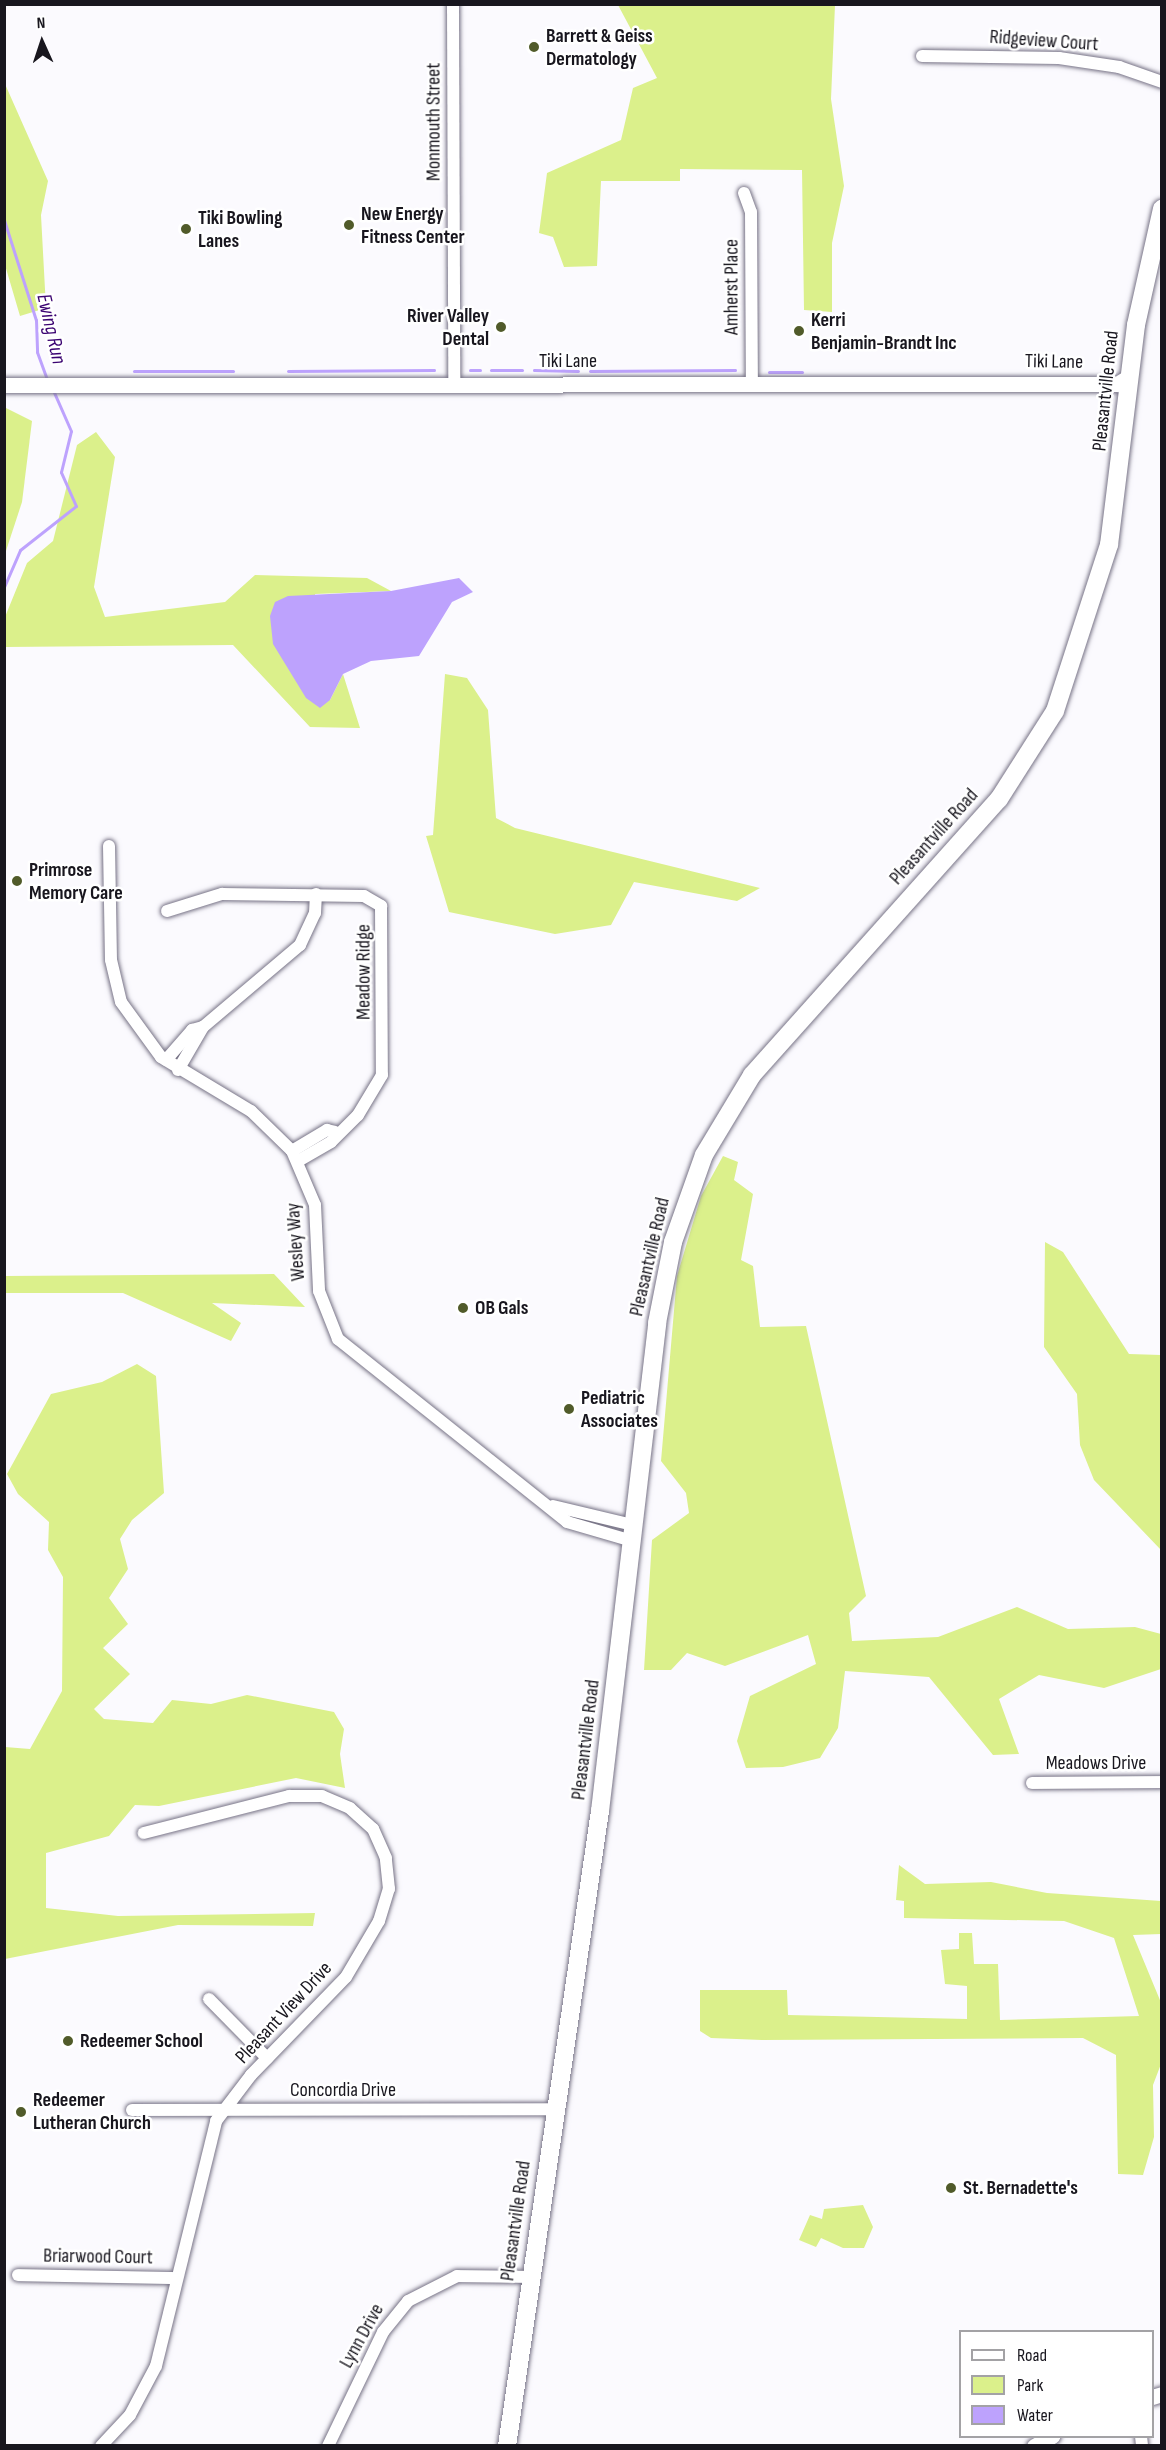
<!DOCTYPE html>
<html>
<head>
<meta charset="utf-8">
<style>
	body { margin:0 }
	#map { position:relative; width:1166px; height:2450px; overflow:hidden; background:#fbfafe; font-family:"Sofia Sans Condensed",sans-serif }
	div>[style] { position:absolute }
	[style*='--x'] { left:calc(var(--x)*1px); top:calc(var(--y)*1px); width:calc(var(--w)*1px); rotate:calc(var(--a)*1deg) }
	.green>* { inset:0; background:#dbf08b }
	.water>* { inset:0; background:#bda2fd }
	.stream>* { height:3px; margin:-1.5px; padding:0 1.5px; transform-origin:1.5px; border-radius:1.5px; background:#bda2fd }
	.roads { filter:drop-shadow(0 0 2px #777386) drop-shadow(0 0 2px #777386) }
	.minor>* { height:12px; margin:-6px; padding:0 6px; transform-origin:6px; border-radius:6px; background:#fff }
	.tertiary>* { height:15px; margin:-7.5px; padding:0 7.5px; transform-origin:7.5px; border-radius:7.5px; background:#fff }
	.secondary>* { height:18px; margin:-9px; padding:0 9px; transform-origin:9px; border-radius:9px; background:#fff }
	.dots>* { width:16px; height:16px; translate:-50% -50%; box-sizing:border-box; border:3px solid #fff; border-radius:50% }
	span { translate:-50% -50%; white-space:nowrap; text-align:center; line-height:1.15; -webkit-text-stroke:5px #fff; paint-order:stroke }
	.poi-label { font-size:20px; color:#18161e; font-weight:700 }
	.left { translate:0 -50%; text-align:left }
	.right { translate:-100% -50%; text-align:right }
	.street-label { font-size:20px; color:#18161e }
	.water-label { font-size:21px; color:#3a0371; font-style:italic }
	.frame { position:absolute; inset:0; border:6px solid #18161e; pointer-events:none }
	.legend { position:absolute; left:959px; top:2330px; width:195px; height:108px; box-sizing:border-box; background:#fff; border:2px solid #a3a2a5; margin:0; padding:8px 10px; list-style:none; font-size:18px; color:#18161e }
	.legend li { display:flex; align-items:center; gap:12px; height:30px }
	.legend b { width:30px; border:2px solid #a3a2a5 }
	.north { position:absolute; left:12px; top:12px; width:60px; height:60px; -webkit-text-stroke:4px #fff; paint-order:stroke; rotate:357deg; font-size:16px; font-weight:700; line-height:24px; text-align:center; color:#18161e }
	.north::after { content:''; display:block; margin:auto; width:21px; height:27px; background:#18161e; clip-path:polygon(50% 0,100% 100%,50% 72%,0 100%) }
</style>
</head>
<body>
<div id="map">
	<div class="green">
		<i style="clip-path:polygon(618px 5px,835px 5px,831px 99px,844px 186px,832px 243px,832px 312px,804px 310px,802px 170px,680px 169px,680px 181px,601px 181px,597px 266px,564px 267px,553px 237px,539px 233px,547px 173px,621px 140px,633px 88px,657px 78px)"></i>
		<i style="clip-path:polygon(5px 84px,48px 181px,41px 215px,46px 308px,20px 316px,5px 265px)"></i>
		<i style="clip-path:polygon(6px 408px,32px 421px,22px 502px,5px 554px)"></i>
		<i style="clip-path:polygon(96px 432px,115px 457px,94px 587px,105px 617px,225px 602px,255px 575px,367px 578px,391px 591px,315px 594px,330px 700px,343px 674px,360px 728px,310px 727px,233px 645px,5px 647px,5px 617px,27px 563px,53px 541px,77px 445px)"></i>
		<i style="clip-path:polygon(445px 674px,467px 678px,488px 710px,496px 818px,515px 828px,760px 888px,737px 901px,634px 882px,611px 925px,555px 934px,449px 912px,426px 836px,433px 835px)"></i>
		<i style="clip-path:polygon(723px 1156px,738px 1162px,734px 1180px,753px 1194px,741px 1260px,753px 1266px,760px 1327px,806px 1326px,866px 1596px,849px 1613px,852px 1641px,938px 1637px,1017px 1607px,1068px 1629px,1135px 1627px,1161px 1634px,1161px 1669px,1104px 1688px,1039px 1675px,999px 1699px,1019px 1754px,993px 1755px,929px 1677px,845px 1671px,838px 1728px,820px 1758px,783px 1767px,746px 1768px,737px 1741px,750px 1696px,816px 1664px,808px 1635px,725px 1666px,687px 1653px,671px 1670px,644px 1670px,652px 1540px,689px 1513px,686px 1493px,661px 1461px,677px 1276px,701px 1196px)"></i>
		<i style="clip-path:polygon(1045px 1242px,1063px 1252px,1129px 1354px,1161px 1355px,1161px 1550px,1094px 1480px,1080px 1445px,1077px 1394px,1044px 1347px)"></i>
		<i style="clip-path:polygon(274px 1274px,305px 1307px,212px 1303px,241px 1323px,231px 1341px,123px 1293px,5px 1293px,5px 1276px)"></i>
		<i style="clip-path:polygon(137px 1364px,156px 1376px,164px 1493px,132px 1520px,120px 1539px,128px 1569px,109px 1598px,128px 1624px,103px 1648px,130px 1674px,94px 1709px,104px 1719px,153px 1723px,172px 1700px,211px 1704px,247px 1695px,334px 1712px,344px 1729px,340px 1754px,345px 1788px,296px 1778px,159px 1806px,135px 1805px,109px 1836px,46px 1853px,46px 1908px,118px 1916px,315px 1913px,313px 1926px,178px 1925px,5px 1959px,5px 1747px,30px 1749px,62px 1691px,63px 1577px,48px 1550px,49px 1522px,18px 1494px,7px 1474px,51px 1394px,102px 1382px)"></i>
		<i style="clip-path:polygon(899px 1865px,925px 1884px,991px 1882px,1047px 1893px,1161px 1901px,1161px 1934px,1133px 1935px,1162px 2005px,1161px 2064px,1153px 2085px,1154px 2137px,1143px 2175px,1118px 2174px,1116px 2055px,1083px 2038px,762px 2040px,711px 2038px,700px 2031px,700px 1990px,787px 1990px,788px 2015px,967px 2019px,967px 1986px,945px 1984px,941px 1950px,959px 1949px,959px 1933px,972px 1933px,974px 1964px,998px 1964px,1000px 2020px,1139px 2016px,1114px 1938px,1064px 1921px,904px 1918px,904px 1901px,896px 1900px)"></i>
		<i style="clip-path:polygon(863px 2205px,873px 2227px,864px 2248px,843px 2248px,821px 2238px,816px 2247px,799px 2240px,810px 2215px,822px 2219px,824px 2209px)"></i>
	</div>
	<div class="water">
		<i style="clip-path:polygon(459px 578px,473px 592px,452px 602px,419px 656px,371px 661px,343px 674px,330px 700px,320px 708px,306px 698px,273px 644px,270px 616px,275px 602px,288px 596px,391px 591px)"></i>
	</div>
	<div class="stream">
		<i style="--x:4;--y:220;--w:105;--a:72.3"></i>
		<i style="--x:36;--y:320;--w:32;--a:88"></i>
		<i style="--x:37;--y:352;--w:29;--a:70"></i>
		<i style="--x:470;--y:370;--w:10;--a:0"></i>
		<i style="--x:491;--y:370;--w:31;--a:0"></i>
		<i style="--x:534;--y:370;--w:44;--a:1.3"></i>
		<i style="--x:134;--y:371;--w:99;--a:0"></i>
		<i style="--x:288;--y:371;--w:146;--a:-0.4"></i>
		<i style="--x:590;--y:371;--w:145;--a:-0.4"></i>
		<i style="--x:769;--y:372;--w:33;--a:0"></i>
		<i style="--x:4;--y:587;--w:40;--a:-66.6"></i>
		<i style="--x:20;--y:550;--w:71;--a:-38.2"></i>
		<i style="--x:76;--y:506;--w:37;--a:-114"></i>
		<i style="--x:61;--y:472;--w:42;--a:-76.3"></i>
		<i style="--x:71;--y:431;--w:45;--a:-113.7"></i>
	</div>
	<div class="roads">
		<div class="minor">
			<i style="--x:453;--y:4;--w:379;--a:89.8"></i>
			<i style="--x:922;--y:56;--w:137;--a:0.8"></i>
			<i style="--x:1059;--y:58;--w:61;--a:8.5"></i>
			<i style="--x:1119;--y:67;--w:46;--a:19.2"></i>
			<i style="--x:744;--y:193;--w:20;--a:70"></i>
			<i style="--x:751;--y:212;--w:170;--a:89.7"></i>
			<i style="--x:109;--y:846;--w:114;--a:89"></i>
			<i style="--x:111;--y:960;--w:43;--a:76.6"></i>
			<i style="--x:121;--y:1002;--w:68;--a:54"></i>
			<i style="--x:161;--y:1057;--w:105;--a:31"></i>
			<i style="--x:251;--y:1111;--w:57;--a:44.3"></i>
			<i style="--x:292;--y:1151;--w:59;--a:66.9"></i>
			<i style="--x:315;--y:1205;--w:86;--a:87.3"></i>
			<i style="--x:319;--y:1291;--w:52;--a:68.4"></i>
			<i style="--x:338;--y:1339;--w:293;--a:38.6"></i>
			<i style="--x:567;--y:1522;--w:68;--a:16.3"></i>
			<i style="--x:167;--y:911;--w:58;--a:-17.2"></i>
			<i style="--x:222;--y:894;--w:142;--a:0.8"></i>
			<i style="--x:364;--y:896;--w:20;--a:30"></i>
			<i style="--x:381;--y:906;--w:169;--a:89.7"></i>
			<i style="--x:382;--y:1075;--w:47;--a:121"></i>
			<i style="--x:358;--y:1115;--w:38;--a:135"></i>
			<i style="--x:331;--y:1142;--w:38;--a:150"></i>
			<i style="--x:166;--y:1060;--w:40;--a:-49"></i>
			<i style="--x:192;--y:1030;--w:11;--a:-15"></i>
			<i style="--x:178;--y:1070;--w:50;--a:-59.8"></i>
			<i style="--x:203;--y:1027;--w:127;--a:-40.2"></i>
			<i style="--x:300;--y:945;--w:35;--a:-65"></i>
			<i style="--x:315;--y:913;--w:19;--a:-87"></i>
			<i style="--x:292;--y:1151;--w:41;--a:-31"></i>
			<i style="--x:327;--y:1130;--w:8;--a:14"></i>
			<i style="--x:553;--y:1506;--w:82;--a:13.4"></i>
			<i style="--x:1032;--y:1783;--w:130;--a:-0.4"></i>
			<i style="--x:209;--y:1999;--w:83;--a:45.5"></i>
			<i style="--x:132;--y:2110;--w:422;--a:-0.1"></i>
			<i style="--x:18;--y:2275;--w:159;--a:1.1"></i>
			<i style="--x:1141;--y:2436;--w:10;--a:84"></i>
			<i style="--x:101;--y:2446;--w:42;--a:-46.9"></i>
			<i style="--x:130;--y:2415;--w:55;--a:-62"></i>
			<i style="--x:156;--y:2366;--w:252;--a:-76.2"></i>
			<i style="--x:216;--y:2121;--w:58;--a:-52.7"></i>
			<i style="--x:251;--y:2075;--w:136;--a:-45.9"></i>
			<i style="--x:346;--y:1977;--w:65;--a:-59.5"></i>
			<i style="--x:379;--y:1921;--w:34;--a:-73"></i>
			<i style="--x:389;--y:1889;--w:31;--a:-96"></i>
			<i style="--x:386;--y:1858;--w:32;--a:-114"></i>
			<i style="--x:373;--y:1829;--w:31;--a:-138"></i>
			<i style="--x:350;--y:1808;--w:30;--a:-157"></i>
			<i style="--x:322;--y:1796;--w:33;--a:180"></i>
			<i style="--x:289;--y:1796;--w:150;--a:165.7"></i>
			<i style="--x:328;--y:2446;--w:127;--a:-64.2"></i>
			<i style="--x:383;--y:2332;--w:40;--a:-51"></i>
			<i style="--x:408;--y:2301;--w:55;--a:-27"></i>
			<i style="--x:457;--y:2276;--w:74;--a:0.8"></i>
		</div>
		<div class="tertiary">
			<i style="--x:4;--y:385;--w:1113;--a:-0.05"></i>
			<i style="--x:1117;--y:384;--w:15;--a:-32"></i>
			<i style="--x:1152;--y:2397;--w:10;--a:-17"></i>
			<i style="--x:1034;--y:2446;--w:21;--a:-29"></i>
		</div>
		<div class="secondary">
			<i style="--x:507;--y:2446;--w:642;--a:-81.67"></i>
			<i style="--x:600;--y:1811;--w:491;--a:-83.3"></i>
			<i style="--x:657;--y:1323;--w:83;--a:-78.8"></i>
			<i style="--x:673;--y:1242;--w:92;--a:-70.4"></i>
			<i style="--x:704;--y:1155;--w:93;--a:-59"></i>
			<i style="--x:752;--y:1075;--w:370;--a:-48.2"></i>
			<i style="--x:999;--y:799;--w:104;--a:-57.5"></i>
			<i style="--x:1055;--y:711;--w:175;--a:-72"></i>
			<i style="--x:1109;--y:545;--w:222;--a:-83"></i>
			<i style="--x:1136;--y:325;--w:119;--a:-77.4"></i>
		</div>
	</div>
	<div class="dots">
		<i style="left:534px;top:47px;background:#515b2a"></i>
		<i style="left:349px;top:225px;background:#515b2a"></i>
		<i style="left:186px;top:229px;background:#515b2a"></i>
		<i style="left:501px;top:327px;background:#515b2a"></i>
		<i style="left:799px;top:331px;background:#515b2a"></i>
		<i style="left:17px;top:881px;background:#515b2a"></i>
		<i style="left:463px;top:1308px;background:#515b2a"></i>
		<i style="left:569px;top:1409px;background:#515b2a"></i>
		<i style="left:68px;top:2041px;background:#515b2a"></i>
		<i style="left:21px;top:2112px;background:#515b2a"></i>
		<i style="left:951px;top:2188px;background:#515b2a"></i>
	</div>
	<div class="poi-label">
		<span class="left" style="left:546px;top:48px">Barrett &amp; Geiss<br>Dermatology</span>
		<span class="left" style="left:361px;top:226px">New Energy<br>Fitness Center</span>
		<span class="left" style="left:198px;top:230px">Tiki Bowling<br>Lanes</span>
		<span class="right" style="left:489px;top:328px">River Valley<br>Dental</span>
		<span class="left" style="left:811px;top:332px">Kerri<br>Benjamin-Brandt Inc</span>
		<span class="left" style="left:29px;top:882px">Primrose<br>Memory Care</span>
		<span class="left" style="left:475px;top:1308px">OB Gals</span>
		<span class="left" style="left:581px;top:1410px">Pediatric<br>Associates</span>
		<span class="left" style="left:80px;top:2041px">Redeemer School</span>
		<span class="left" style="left:33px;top:2112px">Redeemer<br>Lutheran Church</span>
		<span class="left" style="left:963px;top:2188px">St. Bernadette's</span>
	</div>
	<div class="street-label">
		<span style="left:1044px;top:41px;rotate:4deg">Ridgeview Court</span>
		<span style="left:434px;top:122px;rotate:-90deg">Monmouth Street</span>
		<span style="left:732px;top:287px;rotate:-90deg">Amherst Place</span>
		<span style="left:568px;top:361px">Tiki Lane</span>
		<span style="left:1054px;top:362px;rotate:1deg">Tiki Lane</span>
		<span style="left:1106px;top:391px;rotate:-84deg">Pleasantville Road</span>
		<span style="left:934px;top:837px;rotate:-48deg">Pleasantville Road</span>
		<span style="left:364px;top:972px;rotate:-90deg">Meadow Ridge</span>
		<span style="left:296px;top:1242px;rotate:-94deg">Wesley Way</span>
		<span style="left:650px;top:1257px;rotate:-77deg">Pleasantville Road</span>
		<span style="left:586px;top:1740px;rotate:-83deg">Pleasantville Road</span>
		<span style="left:1096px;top:1763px">Meadows Drive</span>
		<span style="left:284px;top:2013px;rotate:-47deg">Pleasant View Drive</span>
		<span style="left:343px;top:2090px">Concordia Drive</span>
		<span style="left:516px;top:2221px;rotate:-82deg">Pleasantville Road</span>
		<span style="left:98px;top:2257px;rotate:1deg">Briarwood Court</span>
		<span style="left:362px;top:2336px;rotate:-61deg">Lynn Drive</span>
	</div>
	<div class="water-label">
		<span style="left:51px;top:329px;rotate:77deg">Ewing Run</span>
	</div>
	<div class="frame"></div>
	<ul class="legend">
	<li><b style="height:8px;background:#fff"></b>Road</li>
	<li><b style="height:16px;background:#dbf08b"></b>Park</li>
	<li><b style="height:16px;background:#bda2fd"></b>Water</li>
	</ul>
	<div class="north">N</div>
</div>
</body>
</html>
